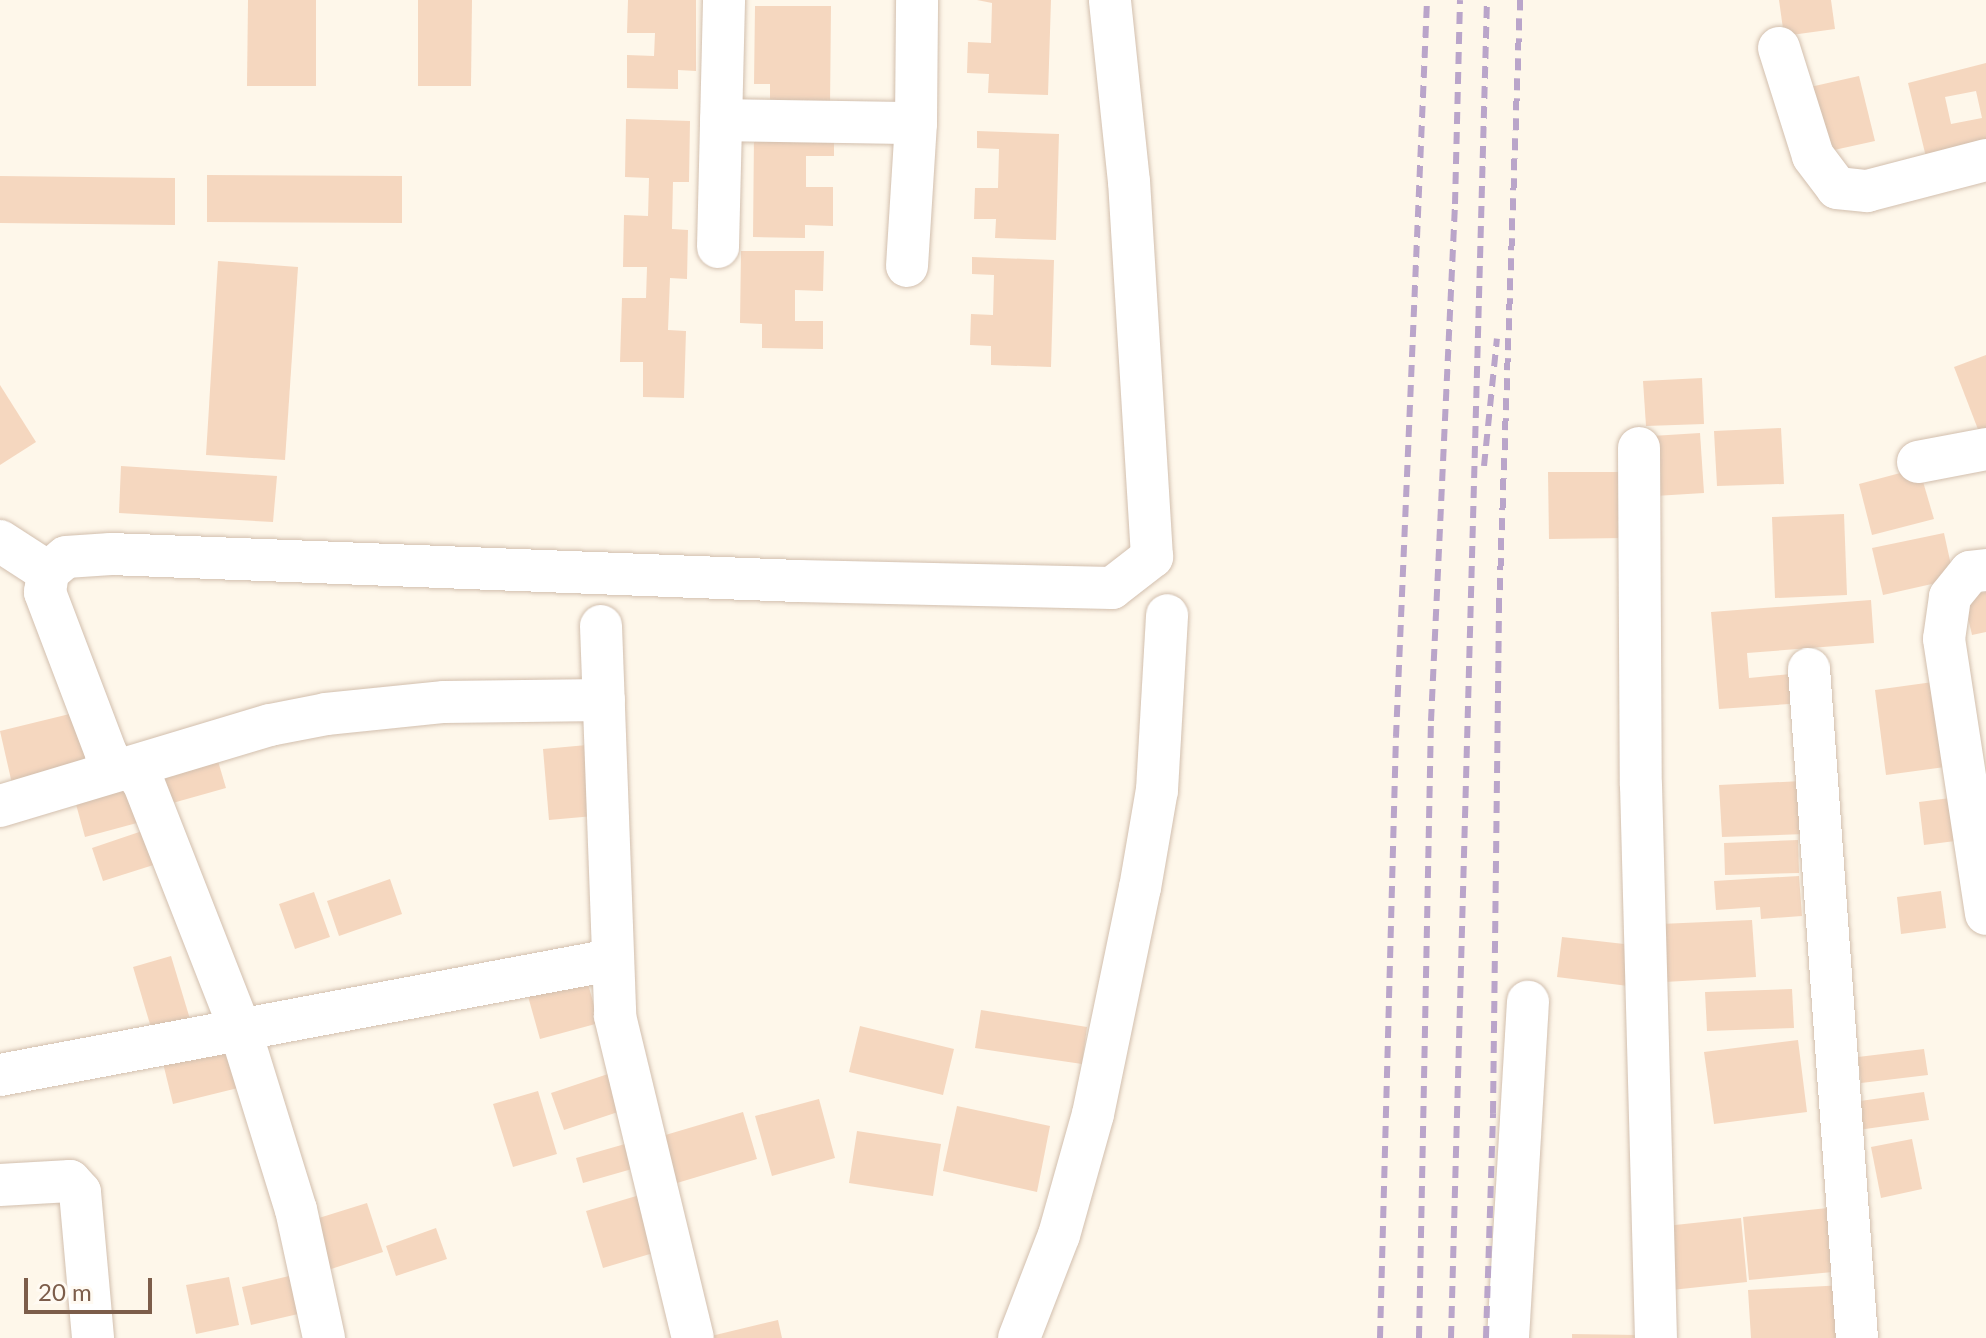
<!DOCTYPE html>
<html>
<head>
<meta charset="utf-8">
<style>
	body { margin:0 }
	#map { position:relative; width:1986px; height:1338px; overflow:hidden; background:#fef7ea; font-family:Lato,sans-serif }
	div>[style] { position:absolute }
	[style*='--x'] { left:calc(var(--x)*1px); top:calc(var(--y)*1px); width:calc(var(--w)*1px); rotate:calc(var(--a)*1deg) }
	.building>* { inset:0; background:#f5d7bf }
	.roads { filter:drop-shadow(0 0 2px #d2bfae) drop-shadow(0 0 2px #d2bfae) }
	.street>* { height:42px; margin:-21px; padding:0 21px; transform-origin:21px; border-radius:21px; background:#fff }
	.rail>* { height:6px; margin-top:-3px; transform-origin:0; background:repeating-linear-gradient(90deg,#baa5ca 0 12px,transparent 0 20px) }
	span { translate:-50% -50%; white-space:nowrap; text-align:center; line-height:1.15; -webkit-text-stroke:6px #fffaf2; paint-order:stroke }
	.scale { position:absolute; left:24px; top:1278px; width:128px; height:36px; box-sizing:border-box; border:4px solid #7c5d4a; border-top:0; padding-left:10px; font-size:24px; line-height:28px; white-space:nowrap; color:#7c5d4a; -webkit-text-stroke:6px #fffaf2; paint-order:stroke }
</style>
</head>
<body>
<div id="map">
	<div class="building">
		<i style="clip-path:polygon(248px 0,316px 0,316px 86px,247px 86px)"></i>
		<i style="clip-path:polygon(418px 0,472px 0,471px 86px,418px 86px)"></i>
		<i style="clip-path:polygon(628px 0,696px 0,696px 71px,678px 70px,678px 89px,627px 88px,627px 55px,654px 56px,655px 33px,627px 33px)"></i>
		<i style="clip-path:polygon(977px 0,1051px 0,1048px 95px,988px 93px,989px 74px,967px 73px,968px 42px,991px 43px,992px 3px)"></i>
		<i style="clip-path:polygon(1779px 0,1831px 0,1835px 29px,1784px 36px)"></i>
		<i style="clip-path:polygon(755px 6px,831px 6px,830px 107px,770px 106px,770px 84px,754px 84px)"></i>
		<i style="clip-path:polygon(evenodd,1986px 63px,1986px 142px,1926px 157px,1908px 83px,1986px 63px,1976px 91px,1982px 118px,1951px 124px,1945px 97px,1976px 91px)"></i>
		<i style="clip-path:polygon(1859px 76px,1875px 141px,1825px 152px,1810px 87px)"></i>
		<i style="clip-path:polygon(626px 119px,690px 121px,689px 182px,673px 182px,672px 229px,688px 230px,687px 279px,670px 278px,668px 330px,686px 331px,684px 398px,643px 397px,643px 362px,620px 362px,622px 298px,646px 298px,647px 267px,623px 267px,624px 215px,648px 216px,649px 178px,625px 177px)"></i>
		<i style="clip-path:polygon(834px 125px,834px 156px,806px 156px,806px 187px,833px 187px,833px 226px,805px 225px,805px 238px,753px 237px,754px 135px)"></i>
		<i style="clip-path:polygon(977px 131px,1059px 134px,1056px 240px,995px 238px,996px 219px,974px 219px,975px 188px,998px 188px,999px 149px,977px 148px)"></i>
		<i style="clip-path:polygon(207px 175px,402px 176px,402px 223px,207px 222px)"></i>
		<i style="clip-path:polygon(0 176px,175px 178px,175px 225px,0 223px)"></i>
		<i style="clip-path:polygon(741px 251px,824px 251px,823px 291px,795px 290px,795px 321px,823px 321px,823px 349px,762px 348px,762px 324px,740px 323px)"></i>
		<i style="clip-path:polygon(972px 257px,1054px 260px,1051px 367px,991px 365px,991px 346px,970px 345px,971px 314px,993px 315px,994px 275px,972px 274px)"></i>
		<i style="clip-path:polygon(218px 261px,298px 267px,285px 460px,206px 455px)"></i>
		<i style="clip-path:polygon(1986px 355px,1986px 429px,1979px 432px,1954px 367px)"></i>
		<i style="clip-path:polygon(1702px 378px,1704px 424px,1646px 426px,1643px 381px)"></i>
		<i style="clip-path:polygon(0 385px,36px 442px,0 465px)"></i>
		<i style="clip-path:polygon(1781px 428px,1784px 484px,1717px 486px,1714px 431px)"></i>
		<i style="clip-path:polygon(1700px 433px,1704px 493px,1655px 496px,1652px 436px)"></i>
		<i style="clip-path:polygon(121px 466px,277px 476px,273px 522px,119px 513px)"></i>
		<i style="clip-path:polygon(1919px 468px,1934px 519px,1872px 535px,1859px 484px)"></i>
		<i style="clip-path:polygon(1548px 472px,1624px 472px,1624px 538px,1549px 539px)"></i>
		<i style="clip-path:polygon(1844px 514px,1847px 595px,1775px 598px,1772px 517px)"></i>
		<i style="clip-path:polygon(1944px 533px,1954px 579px,1883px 595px,1872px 548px)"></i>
		<i style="clip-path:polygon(1986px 592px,1986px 632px,1972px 635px,1963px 596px)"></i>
		<i style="clip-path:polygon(1871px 600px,1874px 643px,1747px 653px,1749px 678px,1801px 673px,1803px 703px,1719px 709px,1711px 612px)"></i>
		<i style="clip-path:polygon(1933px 682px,1945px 767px,1886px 775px,1875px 690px)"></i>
		<i style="clip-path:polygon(86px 710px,102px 776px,15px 797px,0 731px)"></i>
		<i style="clip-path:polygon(587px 745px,594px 816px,549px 820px,543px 749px)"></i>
		<i style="clip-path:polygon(215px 751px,226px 788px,162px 806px,151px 769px)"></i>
		<i style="clip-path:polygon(137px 781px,148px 820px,85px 837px,74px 797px)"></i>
		<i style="clip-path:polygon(1802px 781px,1805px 834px,1722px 837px,1719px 785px)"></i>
		<i style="clip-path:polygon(1958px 797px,1963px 840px,1924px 845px,1919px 802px)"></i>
		<i style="clip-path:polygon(154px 827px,166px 861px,103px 881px,92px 848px)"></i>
		<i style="clip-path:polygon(1798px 840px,1799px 873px,1725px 875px,1724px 843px)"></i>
		<i style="clip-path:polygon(1799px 876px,1802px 916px,1761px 919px,1760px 907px,1716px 910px,1714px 881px)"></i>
		<i style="clip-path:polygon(390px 879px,402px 914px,339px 936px,327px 901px)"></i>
		<i style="clip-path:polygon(1941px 891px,1946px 928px,1901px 934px,1897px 897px)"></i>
		<i style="clip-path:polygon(314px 892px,330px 937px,295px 949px,279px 904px)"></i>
		<i style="clip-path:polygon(1752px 920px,1756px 977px,1664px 982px,1660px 924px)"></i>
		<i style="clip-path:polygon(1562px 937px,1633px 945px,1628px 986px,1557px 977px)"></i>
		<i style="clip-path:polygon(171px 956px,193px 1029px,155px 1041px,133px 967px)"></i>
		<i style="clip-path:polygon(583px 966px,599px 1023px,540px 1039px,524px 982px)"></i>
		<i style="clip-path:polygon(1792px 989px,1794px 1028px,1707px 1031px,1705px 992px)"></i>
		<i style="clip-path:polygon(981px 1010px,1087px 1027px,1082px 1064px,975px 1048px)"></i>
		<i style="clip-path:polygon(860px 1026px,954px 1049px,943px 1095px,849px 1072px)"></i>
		<i style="clip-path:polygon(1798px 1040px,1807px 1112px,1714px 1124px,1704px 1052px)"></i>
		<i style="clip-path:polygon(231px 1042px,242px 1087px,173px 1104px,162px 1059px)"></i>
		<i style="clip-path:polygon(1924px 1049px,1928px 1075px,1861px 1083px,1858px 1057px)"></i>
		<i style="clip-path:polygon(614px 1072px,627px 1109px,564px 1130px,551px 1093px)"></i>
		<i style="clip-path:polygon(538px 1091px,557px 1154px,513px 1167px,493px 1104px)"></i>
		<i style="clip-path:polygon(1924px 1092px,1929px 1120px,1858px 1130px,1853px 1102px)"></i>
		<i style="clip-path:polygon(819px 1099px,835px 1158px,772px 1176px,755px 1116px)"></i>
		<i style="clip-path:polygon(957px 1106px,1050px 1126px,1037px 1192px,943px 1171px)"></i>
		<i style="clip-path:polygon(743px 1112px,757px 1159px,667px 1186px,652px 1139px)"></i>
		<i style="clip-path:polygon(857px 1131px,941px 1144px,933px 1196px,849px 1183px)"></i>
		<i style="clip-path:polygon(1912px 1139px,1922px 1189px,1881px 1198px,1871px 1147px)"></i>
		<i style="clip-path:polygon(625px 1144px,632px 1169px,583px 1183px,576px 1158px)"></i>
		<i style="clip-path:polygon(643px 1194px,660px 1251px,603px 1268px,586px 1211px)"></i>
		<i style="clip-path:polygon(367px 1203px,383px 1252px,322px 1272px,306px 1222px)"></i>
		<i style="clip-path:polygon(1837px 1207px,1843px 1271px,1749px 1280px,1743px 1217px)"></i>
		<i style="clip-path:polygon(1741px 1218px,1747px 1282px,1662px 1291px,1656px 1227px)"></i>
		<i style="clip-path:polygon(436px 1228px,447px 1259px,396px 1276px,386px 1246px)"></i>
		<i style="clip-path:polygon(302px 1273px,311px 1311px,251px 1325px,242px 1287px)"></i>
		<i style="clip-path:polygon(229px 1277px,239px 1325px,196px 1334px,186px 1285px)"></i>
		<i style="clip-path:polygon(1845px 1285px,1848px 1338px,1751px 1338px,1748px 1290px)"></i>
		<i style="clip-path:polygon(778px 1320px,782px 1338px,707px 1338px,707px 1337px)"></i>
		<i style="clip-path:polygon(1572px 1334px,1638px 1335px,1638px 1338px,1572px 1338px)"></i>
	</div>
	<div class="roads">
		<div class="street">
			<i style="--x:1779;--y:48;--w:113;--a:72.5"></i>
			<i style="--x:1813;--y:156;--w:40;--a:53"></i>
			<i style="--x:1837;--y:188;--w:30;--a:6"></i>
			<i style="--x:1867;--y:191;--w:123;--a:-14.6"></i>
			<i style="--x:721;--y:120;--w:195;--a:0.9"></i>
			<i style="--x:718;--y:247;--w:247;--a:-88.6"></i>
			<i style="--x:907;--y:266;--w:143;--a:-86.4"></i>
			<i style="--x:916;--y:123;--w:123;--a:-89.5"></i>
			<i style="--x:1639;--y:448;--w:337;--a:89.7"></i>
			<i style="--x:1641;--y:785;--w:553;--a:88.45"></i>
			<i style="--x:1918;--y:462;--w:69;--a:-10.8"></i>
			<i style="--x:0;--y:541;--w:57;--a:32.9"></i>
			<i style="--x:1986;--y:570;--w:16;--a:173"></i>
			<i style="--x:1970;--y:572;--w:32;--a:129"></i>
			<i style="--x:1950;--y:597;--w:42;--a:98.1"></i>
			<i style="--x:1944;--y:639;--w:278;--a:81.3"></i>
			<i style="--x:601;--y:626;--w:390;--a:87.9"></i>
			<i style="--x:615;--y:1016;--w:331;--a:76.4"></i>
			<i style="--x:1809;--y:669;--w:671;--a:85.9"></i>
			<i style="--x:0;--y:806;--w:282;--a:-16.7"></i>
			<i style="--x:270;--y:725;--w:57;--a:-11.1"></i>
			<i style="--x:326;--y:714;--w:119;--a:-5.8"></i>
			<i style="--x:444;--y:702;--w:160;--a:-0.7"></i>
			<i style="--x:0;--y:1075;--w:622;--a:-10.66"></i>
			<i style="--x:0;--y:1185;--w:70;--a:-3.3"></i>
			<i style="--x:70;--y:1181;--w:15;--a:48"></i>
			<i style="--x:80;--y:1192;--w:147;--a:84.9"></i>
			<i style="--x:324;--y:1338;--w:131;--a:-102.3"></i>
			<i style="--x:296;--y:1210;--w:189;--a:-107.2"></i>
			<i style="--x:240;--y:1029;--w:265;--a:-111.4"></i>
			<i style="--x:143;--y:782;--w:11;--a:-128"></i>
			<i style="--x:136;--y:773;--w:26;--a:-159"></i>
			<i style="--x:112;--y:764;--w:13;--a:-119"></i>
			<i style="--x:106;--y:753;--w:172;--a:-110.8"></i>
			<i style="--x:45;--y:592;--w:20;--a:-81"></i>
			<i style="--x:48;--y:572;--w:23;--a:-40"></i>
			<i style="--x:66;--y:557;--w:45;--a:-3.8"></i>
			<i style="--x:111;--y:554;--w:689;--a:2.25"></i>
			<i style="--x:799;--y:581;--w:313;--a:1.3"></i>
			<i style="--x:1112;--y:588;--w:51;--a:-37.8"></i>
			<i style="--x:1152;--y:557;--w:376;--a:-93.5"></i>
			<i style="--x:1129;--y:182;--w:183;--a:-96"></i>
			<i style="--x:1019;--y:1338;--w:110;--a:-68.8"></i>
			<i style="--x:1059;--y:1235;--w:126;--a:-74.3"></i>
			<i style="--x:1093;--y:1114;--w:231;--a:-78.3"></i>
			<i style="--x:1140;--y:888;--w:99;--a:-80.2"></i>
			<i style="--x:1157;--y:790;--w:175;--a:-86.7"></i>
			<i style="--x:1508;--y:1338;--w:337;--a:-86.6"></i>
		</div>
	</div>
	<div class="rail">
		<i style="--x:1484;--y:466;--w:128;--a:-84.2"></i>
		<i style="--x:1380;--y:1338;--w:601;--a:-88.48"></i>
		<i style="--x:1396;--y:737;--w:738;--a:-87.59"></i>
		<i style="--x:1419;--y:1338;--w:617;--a:-88.89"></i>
		<i style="--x:1431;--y:721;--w:518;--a:-87.34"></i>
		<i style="--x:1455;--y:204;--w:204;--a:-88.6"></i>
		<i style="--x:1451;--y:1338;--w:1338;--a:-88.46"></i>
		<i style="--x:1486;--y:1338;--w:225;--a:-88.2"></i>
		<i style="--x:1493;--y:1113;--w:503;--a:-89.32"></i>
		<i style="--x:1499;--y:610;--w:610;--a:-88.03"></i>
	</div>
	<div class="scale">20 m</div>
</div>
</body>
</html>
